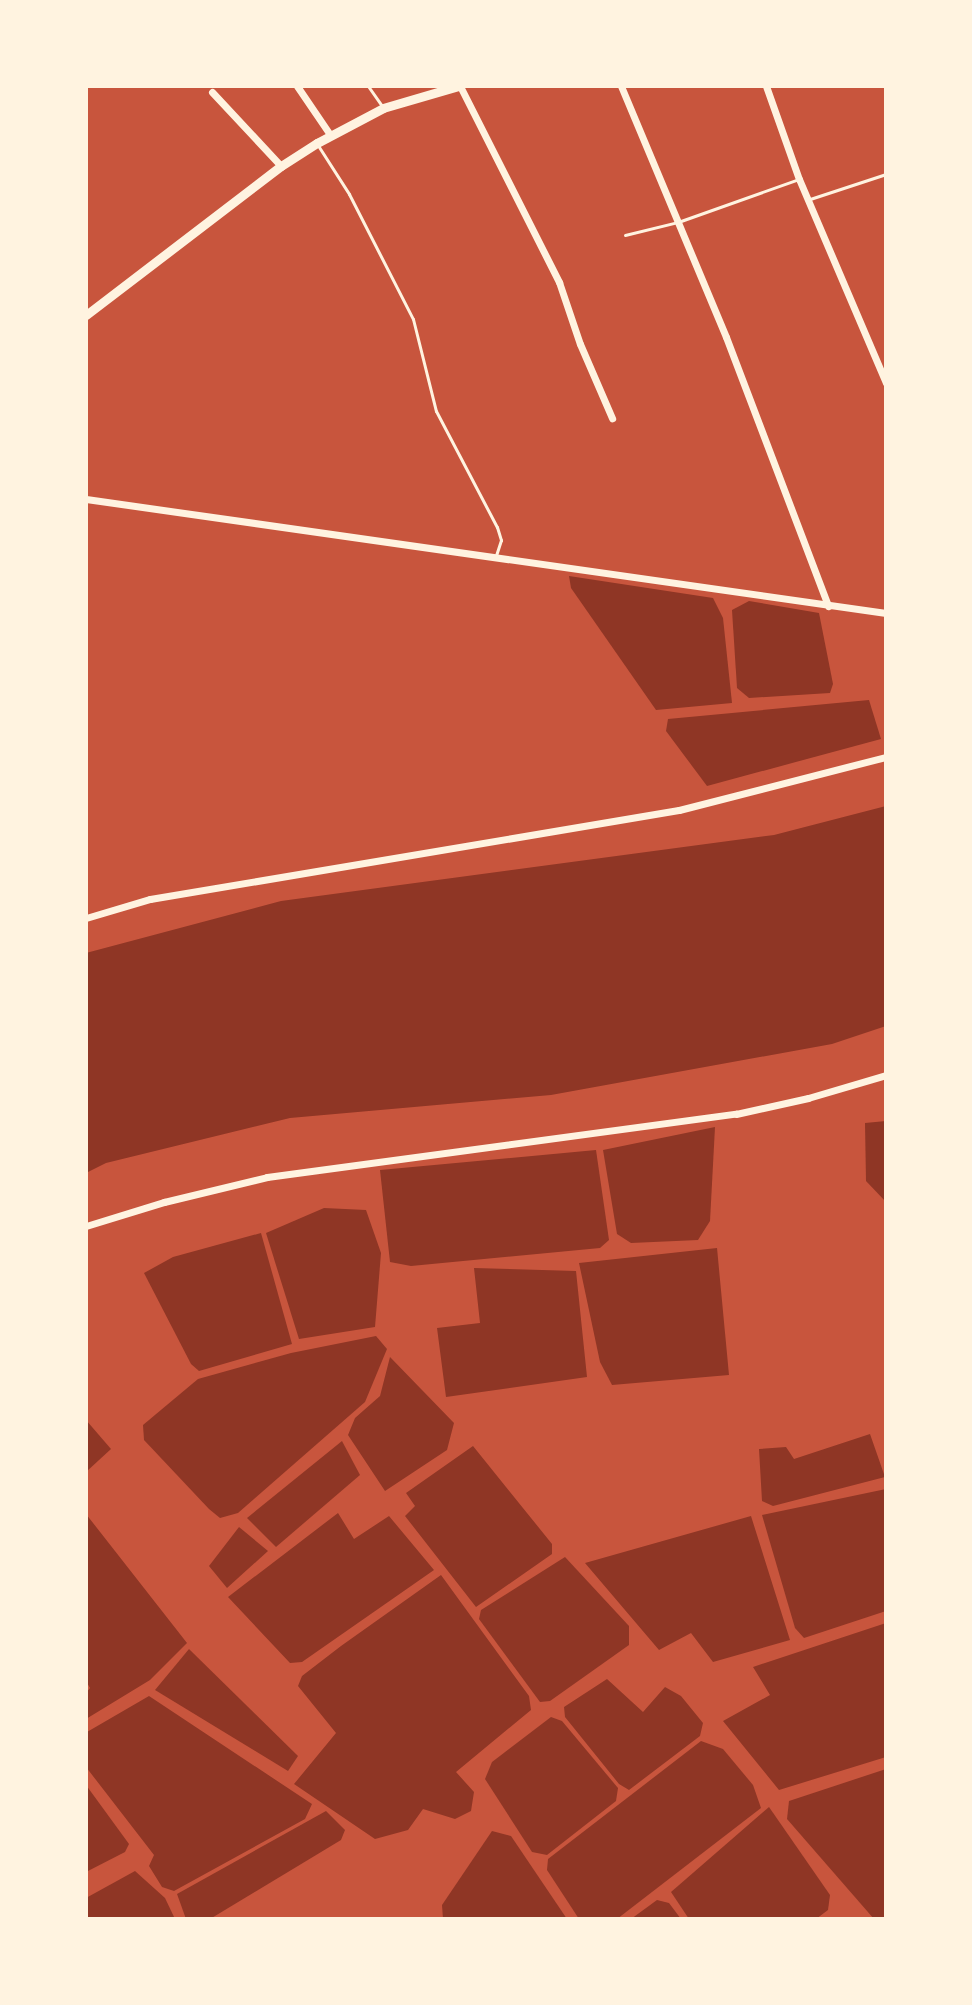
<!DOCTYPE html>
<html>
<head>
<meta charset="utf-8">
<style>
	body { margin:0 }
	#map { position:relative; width:972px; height:2005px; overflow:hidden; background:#c8553d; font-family:"Sofia Sans Condensed",sans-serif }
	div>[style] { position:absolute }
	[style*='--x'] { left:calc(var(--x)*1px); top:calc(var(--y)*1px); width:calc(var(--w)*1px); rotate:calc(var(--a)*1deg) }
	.water>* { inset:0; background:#8f3625 }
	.service>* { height:3px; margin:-1.5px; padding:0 1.5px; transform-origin:1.5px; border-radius:1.5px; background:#fff3e0 }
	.minor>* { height:7px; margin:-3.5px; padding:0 3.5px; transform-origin:3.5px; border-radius:3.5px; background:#fff3e0 }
	.tertiary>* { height:9px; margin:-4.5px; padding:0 4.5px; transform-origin:4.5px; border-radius:4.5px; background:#fff3e0 }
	span { translate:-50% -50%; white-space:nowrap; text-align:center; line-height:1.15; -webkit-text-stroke:7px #fff3e0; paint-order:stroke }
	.frame { position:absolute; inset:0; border:88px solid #fff3e0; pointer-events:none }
</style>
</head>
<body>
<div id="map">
	<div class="water">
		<i style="clip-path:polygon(569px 576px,713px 598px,723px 618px,732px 703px,656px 710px,571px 588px)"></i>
		<i style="clip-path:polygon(749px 601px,819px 613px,833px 684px,830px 693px,749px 698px,737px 688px,732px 610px)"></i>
		<i style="clip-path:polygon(869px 700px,881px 739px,707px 786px,666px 731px,668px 719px)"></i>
		<i style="clip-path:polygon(886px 806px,886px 1026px,832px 1044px,551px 1095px,290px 1118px,106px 1163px,86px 1173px,86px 953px,281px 901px,774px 835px)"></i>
		<i style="clip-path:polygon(886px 1121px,886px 1202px,866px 1181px,865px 1123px)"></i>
		<i style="clip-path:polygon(715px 1127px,710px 1221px,698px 1240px,631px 1243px,617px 1234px,603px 1150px)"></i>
		<i style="clip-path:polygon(596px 1150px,609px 1240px,600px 1248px,411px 1266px,390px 1262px,380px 1170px)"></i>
		<i style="clip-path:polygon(324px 1208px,366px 1210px,381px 1253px,375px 1327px,299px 1339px,266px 1233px)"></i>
		<i style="clip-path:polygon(261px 1233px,292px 1344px,199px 1371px,191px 1364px,144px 1273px,173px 1257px)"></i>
		<i style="clip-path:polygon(717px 1248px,729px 1375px,612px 1385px,600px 1362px,579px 1263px)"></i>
		<i style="clip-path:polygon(474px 1268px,576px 1271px,587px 1377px,446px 1397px,437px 1328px,480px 1323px)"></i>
		<i style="clip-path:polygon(376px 1336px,387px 1349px,365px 1402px,238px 1513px,220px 1518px,209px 1509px,144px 1440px,143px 1425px,198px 1379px,291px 1353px)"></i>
		<i style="clip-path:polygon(390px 1357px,454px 1423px,447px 1450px,385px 1491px,348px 1435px,355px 1418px,380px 1396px)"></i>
		<i style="clip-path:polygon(86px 1420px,111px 1449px,86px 1472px)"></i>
		<i style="clip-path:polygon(870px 1434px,885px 1477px,773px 1506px,762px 1501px,759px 1449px,786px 1447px,794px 1459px)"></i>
		<i style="clip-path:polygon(342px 1441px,360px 1475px,276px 1547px,247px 1518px)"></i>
		<i style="clip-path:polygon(473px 1446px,552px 1544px,552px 1554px,476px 1607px,405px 1516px,415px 1506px,406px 1493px)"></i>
		<i style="clip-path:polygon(886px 1489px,886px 1611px,804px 1638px,795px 1628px,762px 1515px)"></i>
		<i style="clip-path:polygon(338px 1513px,354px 1539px,389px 1516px,434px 1570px,302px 1662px,290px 1663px,228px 1597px)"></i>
		<i style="clip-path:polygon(86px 1514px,187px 1643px,150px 1680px,86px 1719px,86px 1693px,90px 1688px,86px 1681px)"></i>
		<i style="clip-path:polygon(751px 1516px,790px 1640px,713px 1662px,691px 1633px,659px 1650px,585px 1563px)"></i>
		<i style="clip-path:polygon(239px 1527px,268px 1551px,227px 1588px,209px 1566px)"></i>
		<i style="clip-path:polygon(565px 1557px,629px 1626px,629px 1645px,550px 1701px,540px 1702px,479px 1619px,481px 1610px)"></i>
		<i style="clip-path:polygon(441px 1575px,529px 1696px,531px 1710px,456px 1772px,474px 1792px,471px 1811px,455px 1819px,423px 1809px,408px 1830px,375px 1839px,294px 1784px,336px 1733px,298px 1686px,302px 1676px,341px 1646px)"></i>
		<i style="clip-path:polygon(886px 1623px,886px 1757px,779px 1790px,723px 1721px,770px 1695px,753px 1667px)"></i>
		<i style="clip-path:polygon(189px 1649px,298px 1756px,288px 1771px,155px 1690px)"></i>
		<i style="clip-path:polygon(607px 1679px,643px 1712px,665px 1687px,681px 1696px,703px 1723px,700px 1736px,629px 1790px,619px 1784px,565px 1717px,564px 1707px)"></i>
		<i style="clip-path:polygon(149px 1696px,312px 1804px,305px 1819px,174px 1891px,162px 1887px,149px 1866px,154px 1855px,86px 1767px,87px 1732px)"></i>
		<i style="clip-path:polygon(551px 1717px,562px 1721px,618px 1788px,616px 1801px,547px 1855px,532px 1852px,485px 1779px,492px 1762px)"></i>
		<i style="clip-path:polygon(701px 1741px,723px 1749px,753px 1785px,761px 1808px,617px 1919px,579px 1919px,547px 1870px,548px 1859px)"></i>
		<i style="clip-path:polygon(886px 1769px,886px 1919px,874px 1919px,787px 1819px,789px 1801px)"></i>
		<i style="clip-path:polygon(86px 1785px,129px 1844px,125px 1852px,86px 1872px)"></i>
		<i style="clip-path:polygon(769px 1807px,830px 1895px,828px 1910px,816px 1919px,689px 1919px,671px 1892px)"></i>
		<i style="clip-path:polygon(326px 1811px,345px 1830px,341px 1840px,210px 1919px,186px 1919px,177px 1894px)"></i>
		<i style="clip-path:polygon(492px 1831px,511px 1836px,567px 1919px,443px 1919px,442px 1905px)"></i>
		<i style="clip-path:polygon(135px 1871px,165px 1898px,175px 1919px,86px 1919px,86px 1898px)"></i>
		<i style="clip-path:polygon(657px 1900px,669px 1903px,681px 1919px,631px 1919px)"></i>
	</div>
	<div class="service">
		<i style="--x:368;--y:86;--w:24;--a:55"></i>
		<i style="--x:319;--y:147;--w:56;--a:57.4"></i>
		<i style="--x:349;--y:194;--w:140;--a:62.9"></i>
		<i style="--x:413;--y:319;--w:95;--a:76"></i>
		<i style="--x:436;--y:411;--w:131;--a:62.3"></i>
		<i style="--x:497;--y:527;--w:14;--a:73"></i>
		<i style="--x:501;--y:540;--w:16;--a:108"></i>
		<i style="--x:810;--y:199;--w:80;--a:-18.2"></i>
		<i style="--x:625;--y:235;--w:55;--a:-13.8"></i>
		<i style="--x:678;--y:222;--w:128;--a:-19.6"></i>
	</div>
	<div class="minor">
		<i style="--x:297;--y:86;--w:60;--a:55.8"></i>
		<i style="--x:460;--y:86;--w:220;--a:63.2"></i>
		<i style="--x:559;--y:282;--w:65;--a:71.3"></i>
		<i style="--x:580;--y:344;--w:81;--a:66.6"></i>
		<i style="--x:621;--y:86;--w:272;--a:67.3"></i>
		<i style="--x:726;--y:337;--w:288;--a:69.2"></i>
		<i style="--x:766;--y:86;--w:99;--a:70.5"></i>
		<i style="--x:799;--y:179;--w:222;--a:66.9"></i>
		<i style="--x:212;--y:92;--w:101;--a:47"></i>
		<i style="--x:86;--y:499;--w:808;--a:8.11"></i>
		<i style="--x:86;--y:918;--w:67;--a:-16.5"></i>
		<i style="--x:150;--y:899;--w:536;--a:-9.55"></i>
		<i style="--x:679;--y:810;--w:214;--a:-14.4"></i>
		<i style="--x:86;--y:1226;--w:82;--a:-17.1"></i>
		<i style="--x:164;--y:1202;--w:106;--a:-13.6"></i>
		<i style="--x:267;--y:1177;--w:473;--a:-7.7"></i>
		<i style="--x:736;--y:1114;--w:74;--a:-12.5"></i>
		<i style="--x:808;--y:1098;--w:81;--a:-16.4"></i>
	</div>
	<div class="tertiary">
		<i style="--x:86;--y:315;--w:245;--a:-37.4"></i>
		<i style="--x:281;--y:166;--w:43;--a:-32.6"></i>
		<i style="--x:317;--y:143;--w:75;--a:-27.9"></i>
		<i style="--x:383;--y:108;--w:78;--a:-16.3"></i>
	</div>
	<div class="frame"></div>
</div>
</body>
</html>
